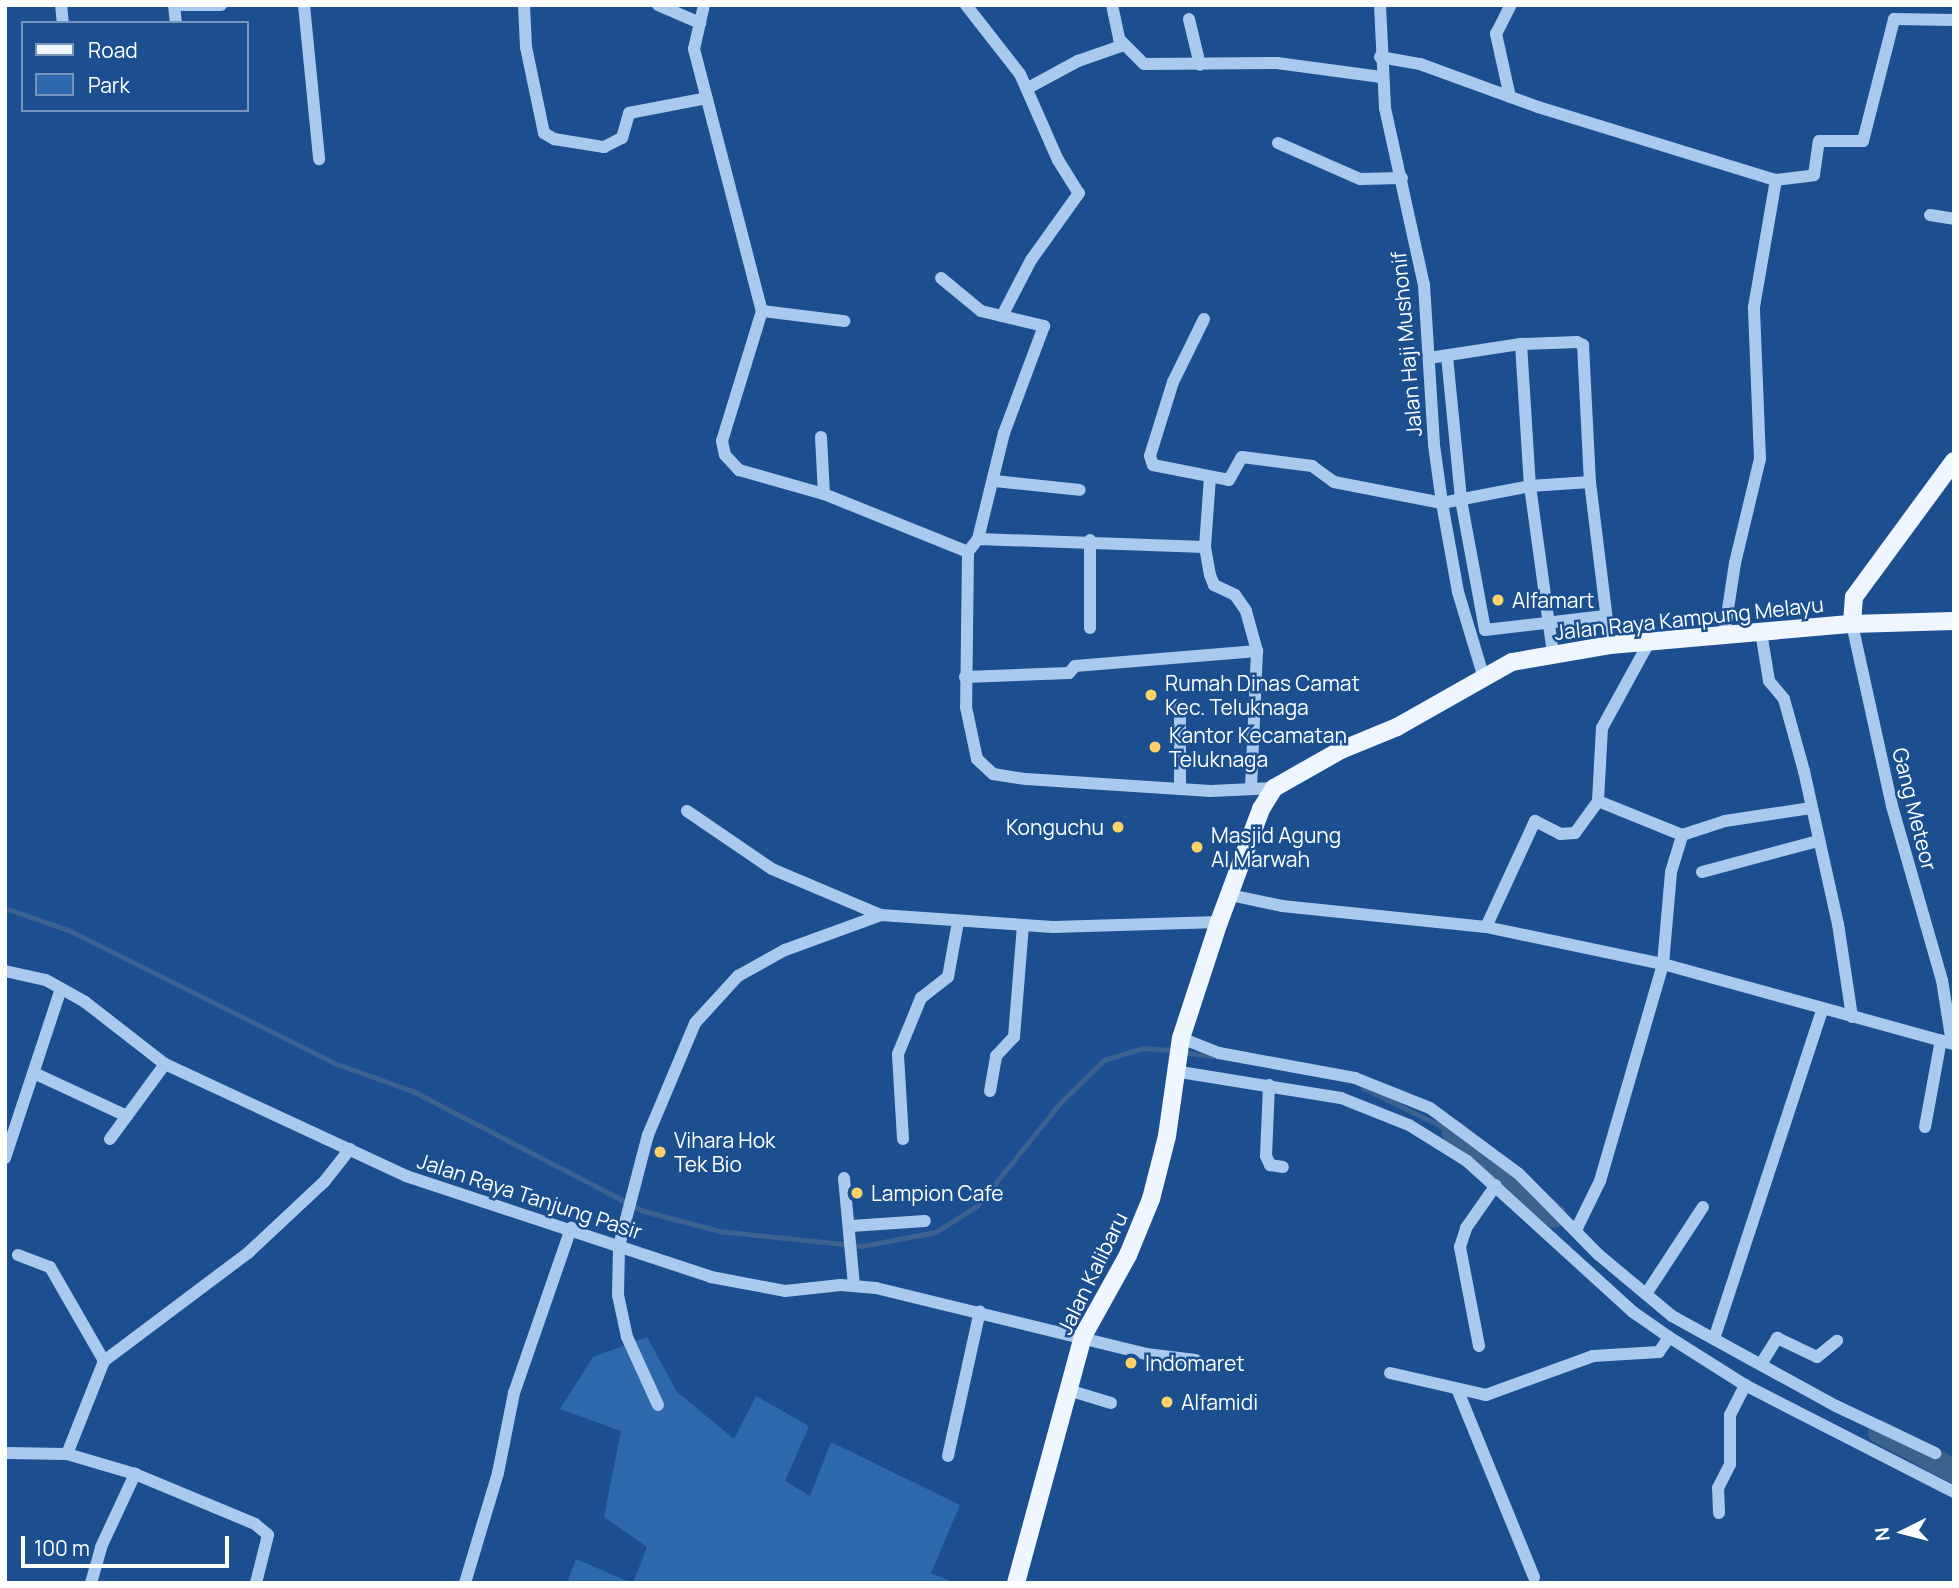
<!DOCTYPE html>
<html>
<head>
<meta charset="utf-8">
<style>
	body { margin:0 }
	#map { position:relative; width:1959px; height:1588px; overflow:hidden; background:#1b4f8f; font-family:Manrope,sans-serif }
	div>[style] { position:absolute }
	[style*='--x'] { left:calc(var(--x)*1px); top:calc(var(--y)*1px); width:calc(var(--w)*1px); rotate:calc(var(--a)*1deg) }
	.green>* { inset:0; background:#2e69ad }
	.stream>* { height:4.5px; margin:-2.25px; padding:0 2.25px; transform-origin:2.25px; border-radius:2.25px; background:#3c6290 }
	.river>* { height:24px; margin:-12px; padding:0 12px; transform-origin:12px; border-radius:12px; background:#3c6290 }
	.minor>* { height:12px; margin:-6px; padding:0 6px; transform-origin:6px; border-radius:6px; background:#a9c9ee }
	.major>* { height:18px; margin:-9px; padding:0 9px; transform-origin:9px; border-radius:9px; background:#f0f6ff }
	.dots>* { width:19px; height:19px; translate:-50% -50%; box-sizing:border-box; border:4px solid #1b4f8f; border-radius:50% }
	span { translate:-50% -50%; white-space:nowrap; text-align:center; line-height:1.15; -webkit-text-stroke:5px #1b4f8f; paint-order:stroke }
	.street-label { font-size:21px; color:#fff }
	.poi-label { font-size:21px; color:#fff }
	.left { translate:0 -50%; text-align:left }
	.right { translate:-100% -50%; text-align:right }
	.frame { position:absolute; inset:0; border:7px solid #fff; pointer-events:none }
	.legend { position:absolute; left:21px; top:21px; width:228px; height:91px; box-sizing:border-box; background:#1b4f8f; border:2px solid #7695bc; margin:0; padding:9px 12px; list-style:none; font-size:21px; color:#fff }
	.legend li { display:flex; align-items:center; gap:14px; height:35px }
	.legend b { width:35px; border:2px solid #7695bc }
	.north { position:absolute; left:1868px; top:1497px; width:70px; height:70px; -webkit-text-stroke:5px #1b4f8f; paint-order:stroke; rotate:264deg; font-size:19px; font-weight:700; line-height:28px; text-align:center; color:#fff }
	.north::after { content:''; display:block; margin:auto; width:24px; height:32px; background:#fff; clip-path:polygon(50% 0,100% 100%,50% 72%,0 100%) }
	.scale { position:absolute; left:21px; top:1536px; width:208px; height:32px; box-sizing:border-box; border:4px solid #fff; border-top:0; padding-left:9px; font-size:21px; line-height:24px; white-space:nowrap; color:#fff; -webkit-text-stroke:5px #1b4f8f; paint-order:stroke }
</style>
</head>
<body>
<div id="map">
	<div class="green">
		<i style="clip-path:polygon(647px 1337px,677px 1392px,734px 1439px,756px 1396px,809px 1426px,785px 1481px,810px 1496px,831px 1442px,960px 1505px,931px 1573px,955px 1583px,633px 1583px,647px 1547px,604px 1517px,621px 1431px,560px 1409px,593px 1357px)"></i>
		<i style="clip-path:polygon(576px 1559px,632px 1583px,567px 1583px)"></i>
	</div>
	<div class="stream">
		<i style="--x:5;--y:908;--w:70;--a:19.2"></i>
		<i style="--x:71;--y:931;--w:297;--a:26.6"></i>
		<i style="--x:337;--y:1064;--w:81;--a:19.6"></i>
		<i style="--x:413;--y:1091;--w:260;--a:27.5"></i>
		<i style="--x:644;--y:1211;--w:78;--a:14.9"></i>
		<i style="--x:719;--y:1231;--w:144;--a:6"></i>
		<i style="--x:862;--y:1246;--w:75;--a:-10.7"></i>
		<i style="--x:936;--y:1232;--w:49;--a:-32.4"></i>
		<i style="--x:977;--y:1206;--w:132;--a:-51.1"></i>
		<i style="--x:1060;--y:1103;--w:62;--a:-44.3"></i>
		<i style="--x:1104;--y:1060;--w:41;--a:-17.1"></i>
		<i style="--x:1143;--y:1048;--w:31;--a:4"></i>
		<i style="--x:1182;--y:1052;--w:30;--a:8"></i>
		<i style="--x:1364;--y:1088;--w:99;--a:26.3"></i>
	</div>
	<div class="river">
		<i style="--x:1454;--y:1132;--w:131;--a:39.7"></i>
		<i style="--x:1880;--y:1432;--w:84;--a:27.8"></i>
	</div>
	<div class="minor">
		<i style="--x:61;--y:5;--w:18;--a:84"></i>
		<i style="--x:174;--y:5;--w:18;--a:84"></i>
		<i style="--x:180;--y:5;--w:41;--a:0"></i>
		<i style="--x:304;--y:5;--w:155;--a:84.4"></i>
		<i style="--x:524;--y:5;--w:42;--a:87.3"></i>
		<i style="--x:526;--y:47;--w:88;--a:78.2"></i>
		<i style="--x:544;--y:133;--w:12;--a:31"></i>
		<i style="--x:554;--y:139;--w:51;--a:9.1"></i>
		<i style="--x:604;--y:147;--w:20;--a:-27"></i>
		<i style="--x:622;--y:138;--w:26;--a:-74"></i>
		<i style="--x:629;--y:113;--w:79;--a:-10.9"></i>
		<i style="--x:658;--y:5;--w:46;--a:23.2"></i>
		<i style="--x:704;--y:5;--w:45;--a:102.8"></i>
		<i style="--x:694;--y:49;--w:271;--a:75.5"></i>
		<i style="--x:762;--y:311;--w:136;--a:107.1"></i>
		<i style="--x:722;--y:441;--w:14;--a:78"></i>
		<i style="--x:725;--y:455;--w:21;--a:47"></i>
		<i style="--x:739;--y:470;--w:88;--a:15.8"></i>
		<i style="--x:824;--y:494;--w:155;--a:21.9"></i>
		<i style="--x:966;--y:5;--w:88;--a:52"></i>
		<i style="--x:1020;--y:74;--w:94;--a:66.2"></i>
		<i style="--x:1058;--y:160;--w:39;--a:58"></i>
		<i style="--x:1079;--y:193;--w:82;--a:125.6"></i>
		<i style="--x:1031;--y:260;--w:63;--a:117.4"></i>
		<i style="--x:1112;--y:5;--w:35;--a:78"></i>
		<i style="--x:1119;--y:39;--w:35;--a:45"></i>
		<i style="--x:1144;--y:64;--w:133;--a:-0.4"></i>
		<i style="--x:1277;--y:63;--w:105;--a:7.7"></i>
		<i style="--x:1380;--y:5;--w:103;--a:87.2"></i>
		<i style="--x:1385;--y:108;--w:181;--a:77.6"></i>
		<i style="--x:1424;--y:285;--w:160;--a:86.4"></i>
		<i style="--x:1434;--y:445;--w:59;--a:82.1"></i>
		<i style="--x:1442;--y:503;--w:90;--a:79.8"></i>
		<i style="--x:1458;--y:592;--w:90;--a:73.2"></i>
		<i style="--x:1189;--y:19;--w:47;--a:76.6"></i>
		<i style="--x:1380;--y:57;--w:41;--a:9.9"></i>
		<i style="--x:1420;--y:64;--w:126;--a:20"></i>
		<i style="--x:1538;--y:107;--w:249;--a:17.1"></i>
		<i style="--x:1776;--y:180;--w:38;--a:-7"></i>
		<i style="--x:1814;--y:175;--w:34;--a:-82"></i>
		<i style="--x:1819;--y:141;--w:44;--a:0"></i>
		<i style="--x:1863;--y:141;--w:126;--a:-75.7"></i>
		<i style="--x:1894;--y:19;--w:60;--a:1"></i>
		<i style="--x:1028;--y:88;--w:57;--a:-28.4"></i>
		<i style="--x:1078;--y:61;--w:49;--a:-19.2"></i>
		<i style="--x:1510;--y:97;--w:65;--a:-102.5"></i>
		<i style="--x:1496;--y:34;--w:33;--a:-63"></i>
		<i style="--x:1278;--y:143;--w:90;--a:23.7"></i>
		<i style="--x:1360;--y:179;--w:42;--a:-1.4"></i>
		<i style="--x:1930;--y:215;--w:24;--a:9"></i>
		<i style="--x:941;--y:278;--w:52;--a:39.5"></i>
		<i style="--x:981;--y:311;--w:65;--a:13.4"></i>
		<i style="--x:1044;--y:326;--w:114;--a:110.5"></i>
		<i style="--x:1004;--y:433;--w:109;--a:103.8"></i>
		<i style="--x:978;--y:539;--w:16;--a:128"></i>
		<i style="--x:968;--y:552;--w:155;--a:90.7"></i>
		<i style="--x:966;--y:707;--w:53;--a:78.1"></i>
		<i style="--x:977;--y:759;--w:22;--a:43"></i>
		<i style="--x:993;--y:774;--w:33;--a:9"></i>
		<i style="--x:1026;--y:779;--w:185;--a:3.7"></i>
		<i style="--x:1211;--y:791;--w:63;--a:-2.7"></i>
		<i style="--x:762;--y:311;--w:83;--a:7"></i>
		<i style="--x:1204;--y:319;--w:70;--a:116.2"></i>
		<i style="--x:1173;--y:382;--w:77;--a:107.3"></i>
		<i style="--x:1150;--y:456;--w:9;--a:72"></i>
		<i style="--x:1153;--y:465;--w:77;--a:11.2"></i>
		<i style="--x:1229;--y:480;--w:26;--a:-61"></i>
		<i style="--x:1242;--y:457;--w:71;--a:7.3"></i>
		<i style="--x:1312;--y:466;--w:27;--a:36"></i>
		<i style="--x:1334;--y:482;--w:110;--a:11"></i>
		<i style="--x:1442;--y:503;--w:90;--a:-10.9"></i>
		<i style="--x:1530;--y:486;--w:60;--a:-3.8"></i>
		<i style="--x:1521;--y:344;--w:142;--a:86.4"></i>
		<i style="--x:1530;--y:486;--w:171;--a:82.2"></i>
		<i style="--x:1447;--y:356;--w:145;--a:84.4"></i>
		<i style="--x:1461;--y:500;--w:132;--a:79.5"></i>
		<i style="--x:1485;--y:630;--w:120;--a:-6.7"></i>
		<i style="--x:1429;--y:358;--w:93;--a:-8.7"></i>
		<i style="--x:1521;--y:344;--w:56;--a:-2"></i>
		<i style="--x:1577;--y:342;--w:7;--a:27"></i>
		<i style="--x:1583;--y:345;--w:137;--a:87.1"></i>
		<i style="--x:1590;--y:482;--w:164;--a:83"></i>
		<i style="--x:821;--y:437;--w:57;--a:87"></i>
		<i style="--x:1210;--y:477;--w:70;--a:94.1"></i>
		<i style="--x:1205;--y:547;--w:28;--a:80"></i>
		<i style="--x:1210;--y:575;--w:11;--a:68"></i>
		<i style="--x:1214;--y:585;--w:23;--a:25"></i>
		<i style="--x:1235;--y:595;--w:19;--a:55"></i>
		<i style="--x:1246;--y:611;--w:41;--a:74.6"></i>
		<i style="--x:1257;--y:651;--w:138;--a:92.5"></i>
		<i style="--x:995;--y:481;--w:85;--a:6"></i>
		<i style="--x:978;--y:539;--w:227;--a:2"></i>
		<i style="--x:1852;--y:624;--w:186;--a:77.6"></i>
		<i style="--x:1892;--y:806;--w:181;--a:74"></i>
		<i style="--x:1942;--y:980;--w:64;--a:81"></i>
		<i style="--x:1090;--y:628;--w:88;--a:-90"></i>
		<i style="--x:1761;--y:632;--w:50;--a:80.7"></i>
		<i style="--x:1769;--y:681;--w:23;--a:50"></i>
		<i style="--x:1784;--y:699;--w:75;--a:74.5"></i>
		<i style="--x:1804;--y:771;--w:157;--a:77.5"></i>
		<i style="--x:1838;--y:924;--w:94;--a:81.4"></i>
		<i style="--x:1724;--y:635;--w:73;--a:-81.3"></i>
		<i style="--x:1735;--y:563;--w:107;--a:-76.5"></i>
		<i style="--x:1760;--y:459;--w:152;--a:-92.3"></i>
		<i style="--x:1754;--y:307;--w:129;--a:-80.2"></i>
		<i style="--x:965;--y:677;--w:104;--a:-2.2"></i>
		<i style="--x:1069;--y:673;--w:9;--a:-49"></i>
		<i style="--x:1075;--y:666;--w:183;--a:-4.7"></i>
		<i style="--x:1180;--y:788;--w:80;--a:-90"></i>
		<i style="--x:1598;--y:801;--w:73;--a:-86.9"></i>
		<i style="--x:1602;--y:728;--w:98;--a:-61.3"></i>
		<i style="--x:687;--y:811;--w:103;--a:34.3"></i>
		<i style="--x:772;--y:869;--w:118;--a:22.9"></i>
		<i style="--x:881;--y:915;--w:172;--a:4"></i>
		<i style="--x:1053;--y:927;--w:166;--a:-1.7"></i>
		<i style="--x:1702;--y:872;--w:120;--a:-15"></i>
		<i style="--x:1230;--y:895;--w:53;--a:11.9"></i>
		<i style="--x:1282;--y:906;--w:205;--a:5.9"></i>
		<i style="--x:1486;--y:927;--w:181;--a:11.8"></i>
		<i style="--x:1663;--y:964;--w:302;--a:15.4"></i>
		<i style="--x:1486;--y:927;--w:117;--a:-65.2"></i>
		<i style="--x:1535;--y:821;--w:28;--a:27"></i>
		<i style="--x:1560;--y:834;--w:15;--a:-4"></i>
		<i style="--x:1575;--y:833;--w:39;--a:-54"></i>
		<i style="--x:1598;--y:801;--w:91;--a:22"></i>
		<i style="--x:1682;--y:835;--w:45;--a:-18"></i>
		<i style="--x:1725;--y:821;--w:87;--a:-8.6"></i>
		<i style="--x:5;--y:971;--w:42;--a:12.4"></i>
		<i style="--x:46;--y:980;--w:45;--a:29.4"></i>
		<i style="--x:85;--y:1002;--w:101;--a:37.8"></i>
		<i style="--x:165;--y:1064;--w:266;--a:24.9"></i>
		<i style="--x:406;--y:1176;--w:321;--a:18.3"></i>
		<i style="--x:711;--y:1277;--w:75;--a:10.7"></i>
		<i style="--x:785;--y:1291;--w:56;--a:-6.1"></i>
		<i style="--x:841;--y:1285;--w:35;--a:5"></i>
		<i style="--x:876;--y:1288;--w:278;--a:13.7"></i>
		<i style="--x:1146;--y:1354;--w:50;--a:6.8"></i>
		<i style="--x:1181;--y:1038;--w:41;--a:21.5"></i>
		<i style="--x:1219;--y:1053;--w:138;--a:10.4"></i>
		<i style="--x:1355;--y:1078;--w:81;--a:21.8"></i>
		<i style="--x:1430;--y:1108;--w:111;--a:36.6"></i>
		<i style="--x:1519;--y:1174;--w:114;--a:45.4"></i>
		<i style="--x:1599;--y:1255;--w:95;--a:39.9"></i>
		<i style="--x:1672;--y:1316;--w:187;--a:28.8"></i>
		<i style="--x:1836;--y:1406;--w:110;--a:25.4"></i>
		<i style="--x:1174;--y:1071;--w:169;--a:9.2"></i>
		<i style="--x:1341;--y:1098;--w:73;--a:21.7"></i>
		<i style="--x:1409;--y:1125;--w:68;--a:31.8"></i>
		<i style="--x:1467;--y:1161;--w:224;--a:42.3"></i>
		<i style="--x:1633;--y:1312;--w:44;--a:34.8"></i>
		<i style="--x:1669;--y:1337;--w:90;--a:32.3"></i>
		<i style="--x:1745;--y:1385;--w:235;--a:27.1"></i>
		<i style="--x:36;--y:1074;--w:100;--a:24.8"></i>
		<i style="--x:1269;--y:1085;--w:71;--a:92.4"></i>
		<i style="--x:1266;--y:1156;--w:10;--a:66"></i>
		<i style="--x:1270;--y:1165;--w:13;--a:9"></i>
		<i style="--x:990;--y:1091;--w:36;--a:-80"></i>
		<i style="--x:996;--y:1056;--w:26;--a:-47"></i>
		<i style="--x:1014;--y:1037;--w:112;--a:-85.4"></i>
		<i style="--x:1925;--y:1127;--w:88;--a:-79.6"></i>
		<i style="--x:110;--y:1139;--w:93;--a:-53.7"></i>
		<i style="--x:903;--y:1139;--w:85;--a:-93.4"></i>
		<i style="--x:898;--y:1054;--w:61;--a:-67.7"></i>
		<i style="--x:921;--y:998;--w:34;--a:-38"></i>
		<i style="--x:948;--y:977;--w:56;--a:-79.7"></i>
		<i style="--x:5;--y:1158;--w:178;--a:-71.7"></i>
		<i style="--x:844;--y:1178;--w:108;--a:84.7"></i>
		<i style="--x:851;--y:1226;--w:74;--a:-3.9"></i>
		<i style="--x:1576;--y:1230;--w:55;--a:-63.9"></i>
		<i style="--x:1600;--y:1181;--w:226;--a:-73.8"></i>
		<i style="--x:1663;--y:964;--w:92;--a:-85"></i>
		<i style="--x:1671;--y:872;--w:39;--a:-73"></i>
		<i style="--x:18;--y:1255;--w:34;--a:21"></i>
		<i style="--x:50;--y:1267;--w:108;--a:60.1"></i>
		<i style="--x:1646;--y:1294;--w:104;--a:-56.8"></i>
		<i style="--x:1714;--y:1339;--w:348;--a:-71.8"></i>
		<i style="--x:1479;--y:1346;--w:101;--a:-100.9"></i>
		<i style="--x:1460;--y:1247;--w:20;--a:-72"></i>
		<i style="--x:1466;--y:1228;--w:52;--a:-55.1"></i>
		<i style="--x:1761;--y:1364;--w:31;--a:-58"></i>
		<i style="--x:1777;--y:1338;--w:44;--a:25.4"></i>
		<i style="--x:1817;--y:1357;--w:26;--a:-39"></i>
		<i style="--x:1390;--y:1373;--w:98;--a:12.9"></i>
		<i style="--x:1486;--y:1395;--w:114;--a:-20"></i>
		<i style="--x:1593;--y:1356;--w:66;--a:-3.5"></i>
		<i style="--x:1659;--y:1352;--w:18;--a:-56"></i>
		<i style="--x:1068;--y:1390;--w:45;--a:16.8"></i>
		<i style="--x:1458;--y:1391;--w:201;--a:67.8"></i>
		<i style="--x:658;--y:1405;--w:75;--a:-114.5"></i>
		<i style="--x:627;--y:1337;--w:43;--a:-102.1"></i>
		<i style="--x:618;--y:1295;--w:49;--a:-88.8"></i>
		<i style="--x:619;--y:1246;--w:115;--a:-75.4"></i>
		<i style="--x:648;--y:1135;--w:121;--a:-67.2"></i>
		<i style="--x:695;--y:1023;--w:64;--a:-47.5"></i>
		<i style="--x:738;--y:976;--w:54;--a:-29"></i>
		<i style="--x:785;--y:950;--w:102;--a:-20"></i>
		<i style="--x:5;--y:1453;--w:62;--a:0.9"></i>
		<i style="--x:67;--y:1454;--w:71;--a:16.4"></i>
		<i style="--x:135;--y:1474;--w:130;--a:22.6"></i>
		<i style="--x:255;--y:1524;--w:17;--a:40"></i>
		<i style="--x:268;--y:1535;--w:49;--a:104"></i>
		<i style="--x:67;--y:1454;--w:100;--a:-68.3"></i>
		<i style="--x:104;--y:1361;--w:180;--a:-36.9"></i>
		<i style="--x:248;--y:1253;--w:104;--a:-43.1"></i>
		<i style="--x:324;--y:1182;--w:42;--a:-51.8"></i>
		<i style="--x:948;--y:1456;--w:148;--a:-77.6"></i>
		<i style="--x:1719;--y:1513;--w:25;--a:-92"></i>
		<i style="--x:1718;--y:1488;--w:27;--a:-63"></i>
		<i style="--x:1730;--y:1464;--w:49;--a:-90"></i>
		<i style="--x:1730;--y:1415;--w:34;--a:-63"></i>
		<i style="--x:91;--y:1583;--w:37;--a:-74"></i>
		<i style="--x:101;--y:1547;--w:81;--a:-65"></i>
		<i style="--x:465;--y:1583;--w:115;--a:-73.3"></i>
		<i style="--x:498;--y:1473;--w:82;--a:-78.7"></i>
		<i style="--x:514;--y:1393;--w:175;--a:-70.9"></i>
	</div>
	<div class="major">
		<i style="--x:1852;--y:624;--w:27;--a:-86"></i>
		<i style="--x:1854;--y:597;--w:169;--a:-53.7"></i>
		<i style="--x:1016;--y:1583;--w:256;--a:-74.8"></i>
		<i style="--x:1083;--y:1336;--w:93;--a:-60.9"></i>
		<i style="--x:1128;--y:1255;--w:61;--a:-67.7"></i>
		<i style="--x:1151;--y:1199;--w:65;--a:-75.7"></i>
		<i style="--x:1167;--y:1136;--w:99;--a:-81.9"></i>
		<i style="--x:1181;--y:1038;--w:122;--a:-71.9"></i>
		<i style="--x:1219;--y:922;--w:121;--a:-69.6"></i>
		<i style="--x:1261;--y:809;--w:25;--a:-58"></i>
		<i style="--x:1274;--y:788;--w:77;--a:-29.6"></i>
		<i style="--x:1341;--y:750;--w:61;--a:-22.3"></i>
		<i style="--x:1397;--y:727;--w:132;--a:-29.5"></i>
		<i style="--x:1512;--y:662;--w:99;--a:-9.8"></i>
		<i style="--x:1610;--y:645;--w:243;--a:-5"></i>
		<i style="--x:1852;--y:624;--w:102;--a:-1.7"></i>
	</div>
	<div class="dots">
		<i style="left:1498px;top:600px;background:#ffd166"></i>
		<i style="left:1151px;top:695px;background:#ffd166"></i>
		<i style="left:1155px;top:747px;background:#ffd166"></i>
		<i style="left:1118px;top:827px;background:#ffd166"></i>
		<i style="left:1197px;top:847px;background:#ffd166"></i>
		<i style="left:660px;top:1152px;background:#ffd166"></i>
		<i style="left:857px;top:1193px;background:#ffd166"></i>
		<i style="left:1131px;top:1363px;background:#ffd166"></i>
		<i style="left:1167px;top:1402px;background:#ffd166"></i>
	</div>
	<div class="street-label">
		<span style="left:1406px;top:344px;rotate:-95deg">Jalan Haji Mushonif</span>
		<span style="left:1689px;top:618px;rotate:-6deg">Jalan Raya Kampung Melayu</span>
		<span style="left:1915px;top:809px;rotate:76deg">Gang Meteor</span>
		<span style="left:530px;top:1196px;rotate:18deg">Jalan Raya Tanjung Pasir</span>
		<span style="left:1092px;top:1273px;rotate:-64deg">Jalan Kalibaru</span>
	</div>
	<div class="poi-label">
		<span class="left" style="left:1512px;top:600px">Alfamart</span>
		<span class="left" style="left:1165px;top:695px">Rumah Dinas Camat<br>Kec. Teluknaga</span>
		<span class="left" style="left:1169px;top:747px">Kantor Kecamatan<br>Teluknaga</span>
		<span class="right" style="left:1104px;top:827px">Konguchu</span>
		<span class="left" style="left:1211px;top:847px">Masjid Agung<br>Al Marwah</span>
		<span class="left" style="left:674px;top:1152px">Vihara Hok<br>Tek Bio</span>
		<span class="left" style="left:871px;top:1193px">Lampion Cafe</span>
		<span class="left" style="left:1145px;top:1363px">Indomaret</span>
		<span class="left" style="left:1181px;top:1402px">Alfamidi</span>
	</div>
	<div class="frame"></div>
	<ul class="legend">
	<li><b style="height:9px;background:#f0f6ff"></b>Road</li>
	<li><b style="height:19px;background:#2e69ad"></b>Park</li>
	</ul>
	<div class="north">N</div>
	<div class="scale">100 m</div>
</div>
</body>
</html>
